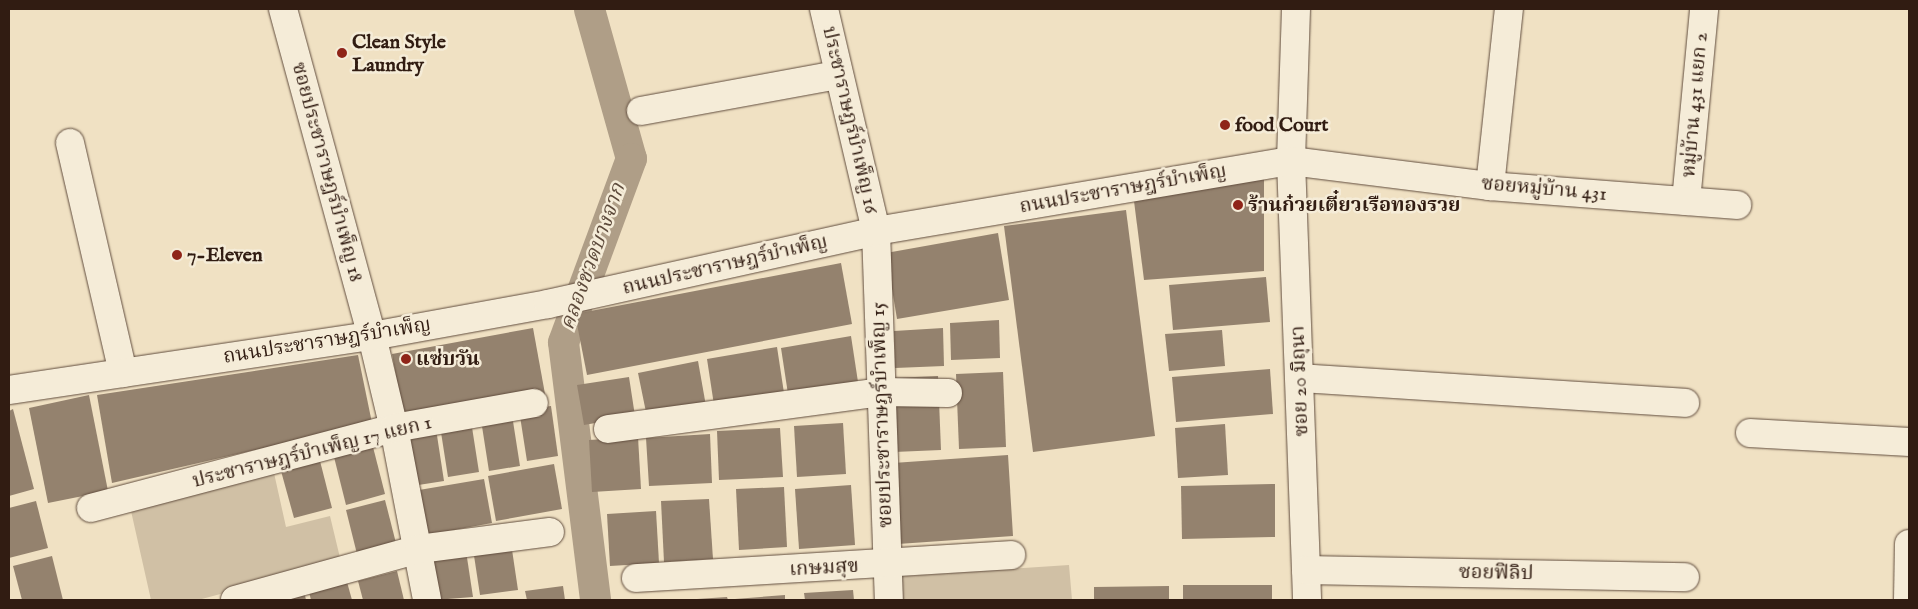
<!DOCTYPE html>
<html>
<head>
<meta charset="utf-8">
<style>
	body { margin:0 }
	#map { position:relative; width:1918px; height:609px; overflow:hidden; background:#f0e1c3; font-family:"IM FELL English","Noto Serif Thai",serif }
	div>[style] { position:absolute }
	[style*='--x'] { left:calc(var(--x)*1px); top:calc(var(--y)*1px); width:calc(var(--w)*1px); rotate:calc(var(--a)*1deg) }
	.green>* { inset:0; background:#d0c0a5 }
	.canal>* { height:31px; margin:-15.5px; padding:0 15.5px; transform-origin:15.5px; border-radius:15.5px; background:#af9e87 }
	.building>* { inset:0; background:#94826e }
	.roads { filter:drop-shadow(0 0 1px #614d3e) drop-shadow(0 0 1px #614d3e) }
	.minor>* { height:28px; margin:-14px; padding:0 14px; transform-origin:14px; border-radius:14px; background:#f5ecd8 }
	.dots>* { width:14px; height:14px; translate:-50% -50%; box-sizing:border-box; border:2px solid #f5ecd8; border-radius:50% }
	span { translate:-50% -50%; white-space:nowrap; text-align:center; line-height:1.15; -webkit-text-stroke:5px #f5ecd8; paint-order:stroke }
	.poi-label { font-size:20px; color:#311c12; font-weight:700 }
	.left { translate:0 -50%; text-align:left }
	.street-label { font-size:20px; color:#311c12 }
	.water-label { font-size:21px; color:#5d4a3b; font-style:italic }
	.frame { position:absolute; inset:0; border:10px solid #311c12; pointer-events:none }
</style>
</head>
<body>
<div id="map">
	<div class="green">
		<i style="clip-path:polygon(274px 473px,286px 527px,330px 516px,341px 562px,198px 600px,151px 600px,131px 511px)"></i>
		<i style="clip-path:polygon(1069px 565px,1072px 600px,894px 600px,893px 577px)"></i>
	</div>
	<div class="canal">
		<i style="--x:589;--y:9;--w:155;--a:74.3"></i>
		<i style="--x:631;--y:158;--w:196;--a:110.3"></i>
		<i style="--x:563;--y:342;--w:260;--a:82.9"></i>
	</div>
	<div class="building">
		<i style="clip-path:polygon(1264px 178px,1264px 271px,1144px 280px,1134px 201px)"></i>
		<i style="clip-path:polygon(1126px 210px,1155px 436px,1033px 452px,1004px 226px)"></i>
		<i style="clip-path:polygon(998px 233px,1009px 300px,897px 319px,886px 253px)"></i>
		<i style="clip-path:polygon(841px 263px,852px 324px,587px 375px,575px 314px)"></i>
		<i style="clip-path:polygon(1266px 277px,1270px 322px,1173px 330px,1169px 285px)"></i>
		<i style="clip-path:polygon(999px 320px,1000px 358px,951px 360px,950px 323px)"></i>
		<i style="clip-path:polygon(533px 328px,545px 394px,404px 420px,392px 354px)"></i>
		<i style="clip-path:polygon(943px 328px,944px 366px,895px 368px,894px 331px)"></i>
		<i style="clip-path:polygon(1222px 330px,1225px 366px,1169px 371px,1165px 334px)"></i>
		<i style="clip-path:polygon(851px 336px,858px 382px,788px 394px,781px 348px)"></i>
		<i style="clip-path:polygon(777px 347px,784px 393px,714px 405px,707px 359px)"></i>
		<i style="clip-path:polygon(358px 355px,372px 423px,112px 483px,97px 395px)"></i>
		<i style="clip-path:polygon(698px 361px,706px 406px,647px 417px,638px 373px)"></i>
		<i style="clip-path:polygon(1270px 369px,1273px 414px,1176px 422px,1172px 377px)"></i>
		<i style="clip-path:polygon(1003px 372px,1006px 447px,959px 449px,956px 374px)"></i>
		<i style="clip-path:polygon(938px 376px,941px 450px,894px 452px,892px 378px)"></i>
		<i style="clip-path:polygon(629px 377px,635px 416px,584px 425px,577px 385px)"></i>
		<i style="clip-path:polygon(89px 395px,108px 491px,48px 503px,29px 408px)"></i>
		<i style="clip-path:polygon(551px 406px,558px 456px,527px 461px,519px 410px)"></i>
		<i style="clip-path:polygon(13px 409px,34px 489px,9px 496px,9px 411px)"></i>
		<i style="clip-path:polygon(512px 415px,520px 466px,489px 471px,481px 420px)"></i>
		<i style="clip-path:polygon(471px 421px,479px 472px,448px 477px,440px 426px)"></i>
		<i style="clip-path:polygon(843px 423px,846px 474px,797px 477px,794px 426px)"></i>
		<i style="clip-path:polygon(1225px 424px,1228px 475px,1178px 478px,1175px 428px)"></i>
		<i style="clip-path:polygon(780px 428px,783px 477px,719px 480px,717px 431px)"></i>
		<i style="clip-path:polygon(436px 429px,444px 481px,412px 486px,405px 434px)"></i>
		<i style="clip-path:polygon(710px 434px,712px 483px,649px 486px,646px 438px)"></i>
		<i style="clip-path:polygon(638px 437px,641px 489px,592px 492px,589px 440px)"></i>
		<i style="clip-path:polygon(373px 447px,385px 494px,346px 505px,334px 457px)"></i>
		<i style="clip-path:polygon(1008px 455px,1013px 536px,898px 544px,893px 463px)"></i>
		<i style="clip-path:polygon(320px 461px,332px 508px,294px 518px,281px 471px)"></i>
		<i style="clip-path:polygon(554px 464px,562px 509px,496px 521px,488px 476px)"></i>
		<i style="clip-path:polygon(484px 479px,492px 523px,427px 535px,419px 490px)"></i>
		<i style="clip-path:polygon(1275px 484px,1275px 537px,1182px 539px,1181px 486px)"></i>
		<i style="clip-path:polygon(851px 485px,855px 545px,799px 549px,795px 489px)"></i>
		<i style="clip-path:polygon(784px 487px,787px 547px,739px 550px,736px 489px)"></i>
		<i style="clip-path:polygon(709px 499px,713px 559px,664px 562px,661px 501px)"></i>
		<i style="clip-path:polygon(385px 500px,397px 547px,358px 558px,346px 510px)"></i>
		<i style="clip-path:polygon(36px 501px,48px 548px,9px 558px,9px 508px)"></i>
		<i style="clip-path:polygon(656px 511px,659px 563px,610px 566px,607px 514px)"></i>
		<i style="clip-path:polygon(511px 543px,518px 590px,480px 595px,473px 549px)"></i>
		<i style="clip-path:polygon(466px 551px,473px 597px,435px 600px,428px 556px)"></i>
		<i style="clip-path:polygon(52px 556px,63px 600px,22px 600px,13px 566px)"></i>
		<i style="clip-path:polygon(397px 571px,404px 600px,363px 600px,358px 581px)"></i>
		<i style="clip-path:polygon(347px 582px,352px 600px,311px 600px,309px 592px)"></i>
		<i style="clip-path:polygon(1183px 585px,1272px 585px,1272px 600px,1183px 600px)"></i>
		<i style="clip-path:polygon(563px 586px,565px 600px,527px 600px,525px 591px)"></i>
		<i style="clip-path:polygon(1169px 586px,1169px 600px,1094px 600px,1094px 587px)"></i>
		<i style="clip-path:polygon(853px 590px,854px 600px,805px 600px,804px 593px)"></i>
		<i style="clip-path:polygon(304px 591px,306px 600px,272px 600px)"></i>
		<i style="clip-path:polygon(785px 595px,785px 600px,735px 600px,735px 599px)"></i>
		<i style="clip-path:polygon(727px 597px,728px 600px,697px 600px,697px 599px)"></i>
	</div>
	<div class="roads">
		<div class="minor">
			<i style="--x:283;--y:9;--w:339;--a:74.8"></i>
			<i style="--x:372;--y:336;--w:95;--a:76.6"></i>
			<i style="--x:394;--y:428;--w:175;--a:79.1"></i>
			<i style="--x:824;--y:9;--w:228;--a:76.8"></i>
			<i style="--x:876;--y:231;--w:369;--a:88"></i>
			<i style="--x:1296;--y:9;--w:152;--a:91.9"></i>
			<i style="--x:1291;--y:161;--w:439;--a:87.9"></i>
			<i style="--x:641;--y:111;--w:200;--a:-10.4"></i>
			<i style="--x:70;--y:143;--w:236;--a:77"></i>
			<i style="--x:1490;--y:186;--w:178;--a:-83.9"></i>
			<i style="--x:1686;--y:201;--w:193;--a:-84.6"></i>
			<i style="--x:1300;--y:378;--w:386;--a:3.7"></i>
			<i style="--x:9;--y:390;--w:367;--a:-8.5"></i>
			<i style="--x:372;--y:336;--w:179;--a:-10.3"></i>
			<i style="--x:548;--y:304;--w:336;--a:-12.5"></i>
			<i style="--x:876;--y:231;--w:421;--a:-9.6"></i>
			<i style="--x:1291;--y:161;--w:201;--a:7.2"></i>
			<i style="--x:1490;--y:186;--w:248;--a:4.4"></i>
			<i style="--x:608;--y:429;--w:275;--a:-7.7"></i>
			<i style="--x:881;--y:392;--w:67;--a:0.9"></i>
			<i style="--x:1750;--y:433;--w:159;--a:3.2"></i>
			<i style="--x:91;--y:508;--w:313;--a:-14.8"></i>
			<i style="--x:394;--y:428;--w:142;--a:-10.1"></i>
			<i style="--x:1306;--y:570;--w:379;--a:1.1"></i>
			<i style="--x:636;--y:578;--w:376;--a:-3.5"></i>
			<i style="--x:235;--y:600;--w:191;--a:-15.5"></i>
			<i style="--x:419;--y:549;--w:132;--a:-7.4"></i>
			<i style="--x:1908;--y:600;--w:56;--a:-89"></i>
		</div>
	</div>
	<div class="dots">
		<i style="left:342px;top:53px;background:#8f2418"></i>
		<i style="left:1225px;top:125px;background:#8f2418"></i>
		<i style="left:1238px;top:205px;background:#8f2418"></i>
		<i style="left:177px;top:255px;background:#8f2418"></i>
		<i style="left:406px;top:359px;background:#8f2418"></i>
	</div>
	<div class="poi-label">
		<span class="left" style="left:352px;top:54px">Clean Style<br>Laundry</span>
		<span class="left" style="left:1235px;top:125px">food Court</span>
		<span class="left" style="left:1248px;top:205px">ร้านก๋วยเตี๋ยวเรือทองรวย</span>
		<span class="left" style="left:187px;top:255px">7-Eleven</span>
		<span class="left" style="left:416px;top:359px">แซ่บวัน</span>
	</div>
	<div class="street-label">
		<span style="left:1695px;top:105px;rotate:-85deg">หมู่บ้าน 431 แยก 2</span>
		<span style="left:850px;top:120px;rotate:77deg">ประชาราษฎร์บำเพ็ญ 16</span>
		<span style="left:327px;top:172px;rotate:75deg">ซอยประชาราษฎร์บำเพ็ญ 18</span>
		<span style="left:1123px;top:189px;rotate:-10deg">ถนนประชาราษฎร์บำเพ็ญ</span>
		<span style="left:1544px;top:189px;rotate:5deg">ซอยหมู่บ้าน 431</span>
		<span style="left:725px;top:265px;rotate:-13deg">ถนนประชาราษฎร์บำเพ็ญ</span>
		<span style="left:327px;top:341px;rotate:-9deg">ถนนประชาราษฎร์บำเพ็ญ</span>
		<span style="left:1300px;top:381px;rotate:-92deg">ซอย 20 มิถุนา</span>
		<span style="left:882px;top:415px;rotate:-92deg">ซอยประชาราษฎร์บำเพ็ญ 15</span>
		<span style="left:312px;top:452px;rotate:-14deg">ประชาราษฎร์บำเพ็ญ 17 แยก 1</span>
		<span style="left:824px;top:568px;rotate:-3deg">เกษมสุข</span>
		<span style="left:1496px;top:573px;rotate:1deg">ซอยฟิลิป</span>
	</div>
	<div class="water-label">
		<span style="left:594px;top:257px;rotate:-70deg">คลองชวดบางจาก</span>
	</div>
	<div class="frame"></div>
</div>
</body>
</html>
